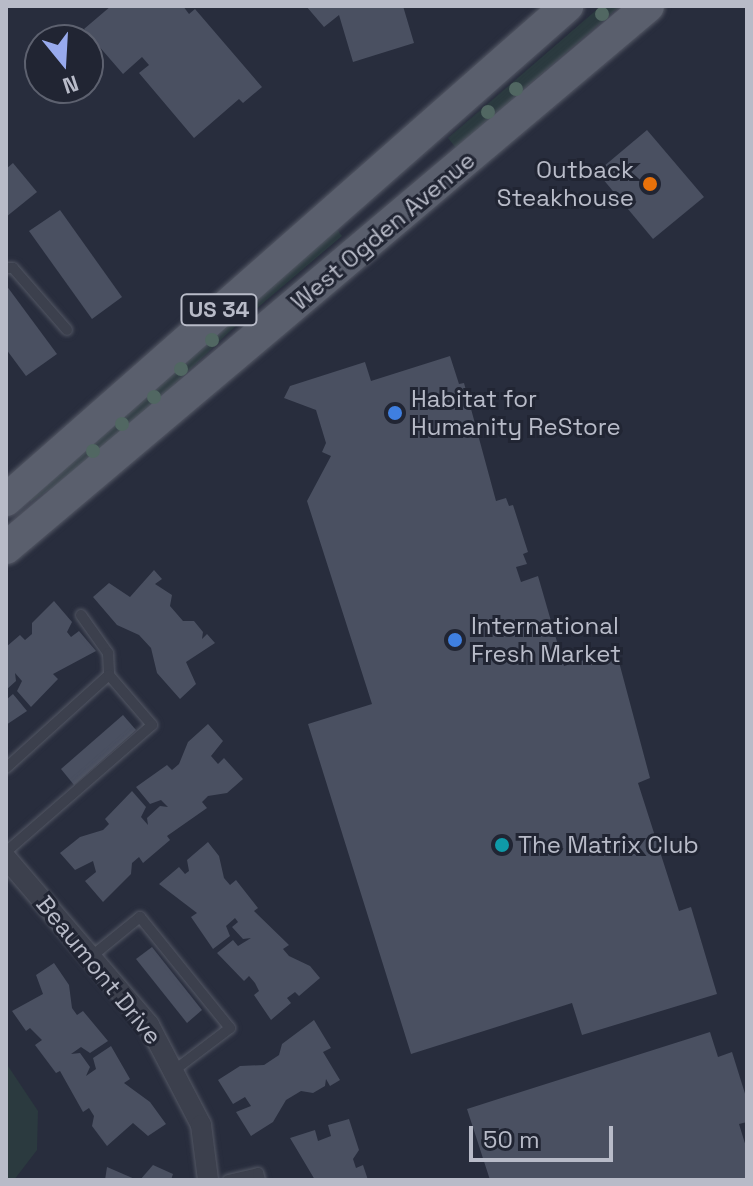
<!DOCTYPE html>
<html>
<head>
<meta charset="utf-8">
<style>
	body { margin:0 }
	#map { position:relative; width:753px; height:1186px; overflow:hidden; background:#282d3d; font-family:"Space Grotesk",sans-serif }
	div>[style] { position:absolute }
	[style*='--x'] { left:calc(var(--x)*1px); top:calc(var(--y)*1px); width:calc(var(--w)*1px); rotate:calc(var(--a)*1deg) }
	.green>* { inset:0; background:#2b3a3f }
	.building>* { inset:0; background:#4a5061 }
	.roads { filter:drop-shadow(0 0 2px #545865) drop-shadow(0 0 2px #545865) }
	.service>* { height:10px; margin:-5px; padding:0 5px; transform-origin:5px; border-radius:5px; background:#3c404d }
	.minor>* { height:20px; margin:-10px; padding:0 10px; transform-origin:10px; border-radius:10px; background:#3c404d }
	.primary>* { height:32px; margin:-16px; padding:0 16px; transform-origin:16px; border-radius:16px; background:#5a5f6d }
	.trees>* { width:14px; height:14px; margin:-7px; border-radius:50%; background:#516762 }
	.dots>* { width:22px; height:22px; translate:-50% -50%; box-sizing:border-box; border:4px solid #212533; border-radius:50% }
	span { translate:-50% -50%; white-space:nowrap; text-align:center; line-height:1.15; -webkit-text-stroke:6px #212533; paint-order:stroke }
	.shield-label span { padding:2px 6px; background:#212533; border:2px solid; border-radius:6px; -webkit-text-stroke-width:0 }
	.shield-label { font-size:22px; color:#b8bbc8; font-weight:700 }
	.poi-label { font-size:24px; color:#b8bbc8 }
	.right { translate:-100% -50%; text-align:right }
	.left { translate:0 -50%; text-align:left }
	.street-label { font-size:24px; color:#b8bbc8 }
	.frame { position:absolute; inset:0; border:8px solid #b8bbc8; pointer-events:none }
	.north { position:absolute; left:24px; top:24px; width:80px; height:80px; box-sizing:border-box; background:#212533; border:2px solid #5d616f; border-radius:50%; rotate:162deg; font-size:22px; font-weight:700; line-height:32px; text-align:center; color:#b8bbc8 }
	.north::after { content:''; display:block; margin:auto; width:28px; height:36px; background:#98aaed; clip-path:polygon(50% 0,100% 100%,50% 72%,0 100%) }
	.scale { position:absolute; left:469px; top:1126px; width:144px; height:36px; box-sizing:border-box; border:4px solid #b8bbc8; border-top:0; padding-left:10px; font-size:24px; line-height:28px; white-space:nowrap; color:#b8bbc8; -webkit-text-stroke:6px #212533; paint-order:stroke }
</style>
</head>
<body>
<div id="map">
	<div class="green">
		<i style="clip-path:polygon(601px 6px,620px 6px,456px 148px,448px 138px)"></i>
		<i style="clip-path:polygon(333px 224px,342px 236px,229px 332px,101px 455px,31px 502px,29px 496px)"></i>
		<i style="clip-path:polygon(6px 1063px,38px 1111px,37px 1150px,14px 1180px,6px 1180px)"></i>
	</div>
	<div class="building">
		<i style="clip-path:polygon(111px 6px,183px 6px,189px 14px,195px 9px,262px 87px,243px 103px,239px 99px,194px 138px,139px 73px,149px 65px,142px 57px,123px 74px,84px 29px)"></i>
		<i style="clip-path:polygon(306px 6px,403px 6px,414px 43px,353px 62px,339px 15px,324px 27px)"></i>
		<i style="clip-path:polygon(647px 130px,704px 197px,653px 239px,597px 172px)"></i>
		<i style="clip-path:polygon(13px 163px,37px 192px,6px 217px,6px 169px)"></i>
		<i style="clip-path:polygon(60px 210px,122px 297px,92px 319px,29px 231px)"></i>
		<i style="clip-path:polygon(6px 285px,57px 354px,26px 376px,6px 349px)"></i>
		<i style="clip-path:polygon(450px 356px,459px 384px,464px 383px,496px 501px,506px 498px,509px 506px,513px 505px,528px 552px,523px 554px,527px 564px,516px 567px,521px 582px,538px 576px,564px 666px,611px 652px,615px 665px,619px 662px,650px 778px,638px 783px,679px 911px,691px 907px,717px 994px,582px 1035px,572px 1003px,411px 1054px,308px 724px,372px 704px,307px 501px,331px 456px,322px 452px,326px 443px,316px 410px,284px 398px,290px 386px,365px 362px,371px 381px)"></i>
		<i style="clip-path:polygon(154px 570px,162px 579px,155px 584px,172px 595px,170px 606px,183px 621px,194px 621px,203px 632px,202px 639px,207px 634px,215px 643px,186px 662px,196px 684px,180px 699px,157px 673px,151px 648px,139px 635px,117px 625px,93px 597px,109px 583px,130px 597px)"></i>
		<i style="clip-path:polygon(54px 601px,72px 622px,67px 632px,71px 637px,79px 631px,96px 651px,53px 674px,58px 679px,31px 707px,17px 691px,22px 681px,15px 673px,16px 681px,6px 690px,6px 647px,20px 635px,25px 640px,32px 634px,32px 623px)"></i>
		<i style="clip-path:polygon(13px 694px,27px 711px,6px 725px,6px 700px)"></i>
		<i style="clip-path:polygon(123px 715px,136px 730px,74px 785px,61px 769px)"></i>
		<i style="clip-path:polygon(208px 724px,223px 741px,211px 756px,218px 764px,224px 758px,243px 779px,227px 793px,208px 796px,202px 802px,207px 808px,167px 836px,170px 840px,143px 863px,139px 857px,132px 863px,131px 874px,103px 902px,85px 881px,96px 872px,93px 861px,75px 870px,60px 853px,80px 837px,103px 830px,109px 824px,105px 819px,132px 791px,146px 807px,141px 817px,148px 825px,147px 818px,160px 806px,168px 807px,161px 800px,150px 804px,136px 787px,167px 765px,172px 770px,179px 764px,188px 742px)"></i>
		<i style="clip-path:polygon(208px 842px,219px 856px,224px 878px,230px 885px,236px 880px,258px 908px,254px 911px,289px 945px,283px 949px,289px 956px,310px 966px,320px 978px,299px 996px,295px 992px,287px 998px,291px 1003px,271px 1020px,254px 995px,259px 991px,255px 983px,249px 976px,244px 981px,217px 953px,233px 940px,238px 946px,251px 938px,243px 939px,232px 927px,238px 922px,235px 918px,226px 926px,230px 936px,213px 949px,191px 917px,197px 913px,159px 884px,179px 867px,185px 874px,189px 871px,187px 860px)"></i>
		<i style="clip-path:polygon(152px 947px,202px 1010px,187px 1023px,136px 959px)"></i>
		<i style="clip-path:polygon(54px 963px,69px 985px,72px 1008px,77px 1015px,83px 1011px,108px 1041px,90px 1053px,81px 1047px,71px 1054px,80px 1053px,90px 1067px,86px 1076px,96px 1069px,93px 1058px,111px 1046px,130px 1079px,124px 1083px,150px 1102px,166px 1124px,148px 1136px,133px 1123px,107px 1146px,92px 1126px,94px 1116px,89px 1108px,83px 1112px,60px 1071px,56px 1073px,35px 1045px,42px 1040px,30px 1028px,26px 1031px,12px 1011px,43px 994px,36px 975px)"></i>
		<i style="clip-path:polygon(314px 1020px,331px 1048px,323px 1052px,340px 1080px,330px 1086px,326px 1079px,325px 1086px,313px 1093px,301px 1091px,286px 1100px,273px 1122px,251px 1136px,236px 1112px,251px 1106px,245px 1097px,233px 1104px,218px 1080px,240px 1066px,264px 1065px,279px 1055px,282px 1044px)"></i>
		<i style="clip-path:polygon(710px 1032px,718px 1057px,732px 1052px,747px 1100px,747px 1122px,739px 1124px,747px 1150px,747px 1180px,490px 1180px,467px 1109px)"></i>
		<i style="clip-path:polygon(349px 1119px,359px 1150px,353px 1159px,356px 1168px,363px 1165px,368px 1180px,315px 1180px,290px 1138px,315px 1130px,318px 1141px,331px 1136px,328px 1125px)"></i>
		<i style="clip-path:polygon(153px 1165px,173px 1174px,171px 1180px,140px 1180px)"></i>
		<i style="clip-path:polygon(107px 1167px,137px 1180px,105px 1180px)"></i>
	</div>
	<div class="roads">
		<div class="service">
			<i style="--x:6;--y:268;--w:7;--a:0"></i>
			<i style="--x:13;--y:268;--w:82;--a:48.9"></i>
			<i style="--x:81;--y:615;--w:47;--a:54.6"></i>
			<i style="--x:108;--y:653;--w:22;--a:87"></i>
			<i style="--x:6;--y:768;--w:139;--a:-42.1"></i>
			<i style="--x:109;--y:675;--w:66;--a:49.3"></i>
			<i style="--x:152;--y:725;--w:194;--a:139"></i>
			<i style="--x:92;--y:956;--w:62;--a:-39.1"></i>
			<i style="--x:140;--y:917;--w:143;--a:51"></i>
			<i style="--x:230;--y:1028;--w:68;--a:142.8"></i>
			<i style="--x:228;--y:1180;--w:31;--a:-13"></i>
			<i style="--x:258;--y:1173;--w:7;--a:74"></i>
		</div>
		<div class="minor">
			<i style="--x:6;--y:858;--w:220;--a:49.4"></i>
			<i style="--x:149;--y:1025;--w:113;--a:62.5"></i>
			<i style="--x:201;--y:1125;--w:55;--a:82.7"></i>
		</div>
		<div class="primary">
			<i style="--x:6;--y:500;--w:748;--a:-41.37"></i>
			<i style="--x:6;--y:548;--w:840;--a:-40.17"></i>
		</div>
	</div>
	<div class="trees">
		<i style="left:602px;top:14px"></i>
		<i style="left:516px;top:89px"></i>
		<i style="left:488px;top:112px"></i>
		<i style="left:212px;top:340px"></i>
		<i style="left:181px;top:369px"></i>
		<i style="left:154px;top:397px"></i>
		<i style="left:122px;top:424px"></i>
		<i style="left:93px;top:451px"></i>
	</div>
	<div class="dots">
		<i style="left:650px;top:184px;background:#e8710a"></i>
		<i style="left:395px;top:413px;background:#3f7fe0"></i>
		<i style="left:455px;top:640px;background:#3f7fe0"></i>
		<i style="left:502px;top:845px;background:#0f9aa8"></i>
	</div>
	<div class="shield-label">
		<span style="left:219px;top:310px">US 34</span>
	</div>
	<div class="poi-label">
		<span class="right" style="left:634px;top:184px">Outback<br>Steakhouse</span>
		<span class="left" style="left:411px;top:413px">Habitat for<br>Humanity ReStore</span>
		<span class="left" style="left:471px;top:640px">International<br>Fresh Market</span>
		<span class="left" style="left:518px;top:845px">The Matrix Club</span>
	</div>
	<div class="street-label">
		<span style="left:383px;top:231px;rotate:-40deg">West Ogden Avenue</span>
		<span style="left:99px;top:970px;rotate:51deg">Beaumont Drive</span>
	</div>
	<div class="frame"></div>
	<div class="north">N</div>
	<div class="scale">50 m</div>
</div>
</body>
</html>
